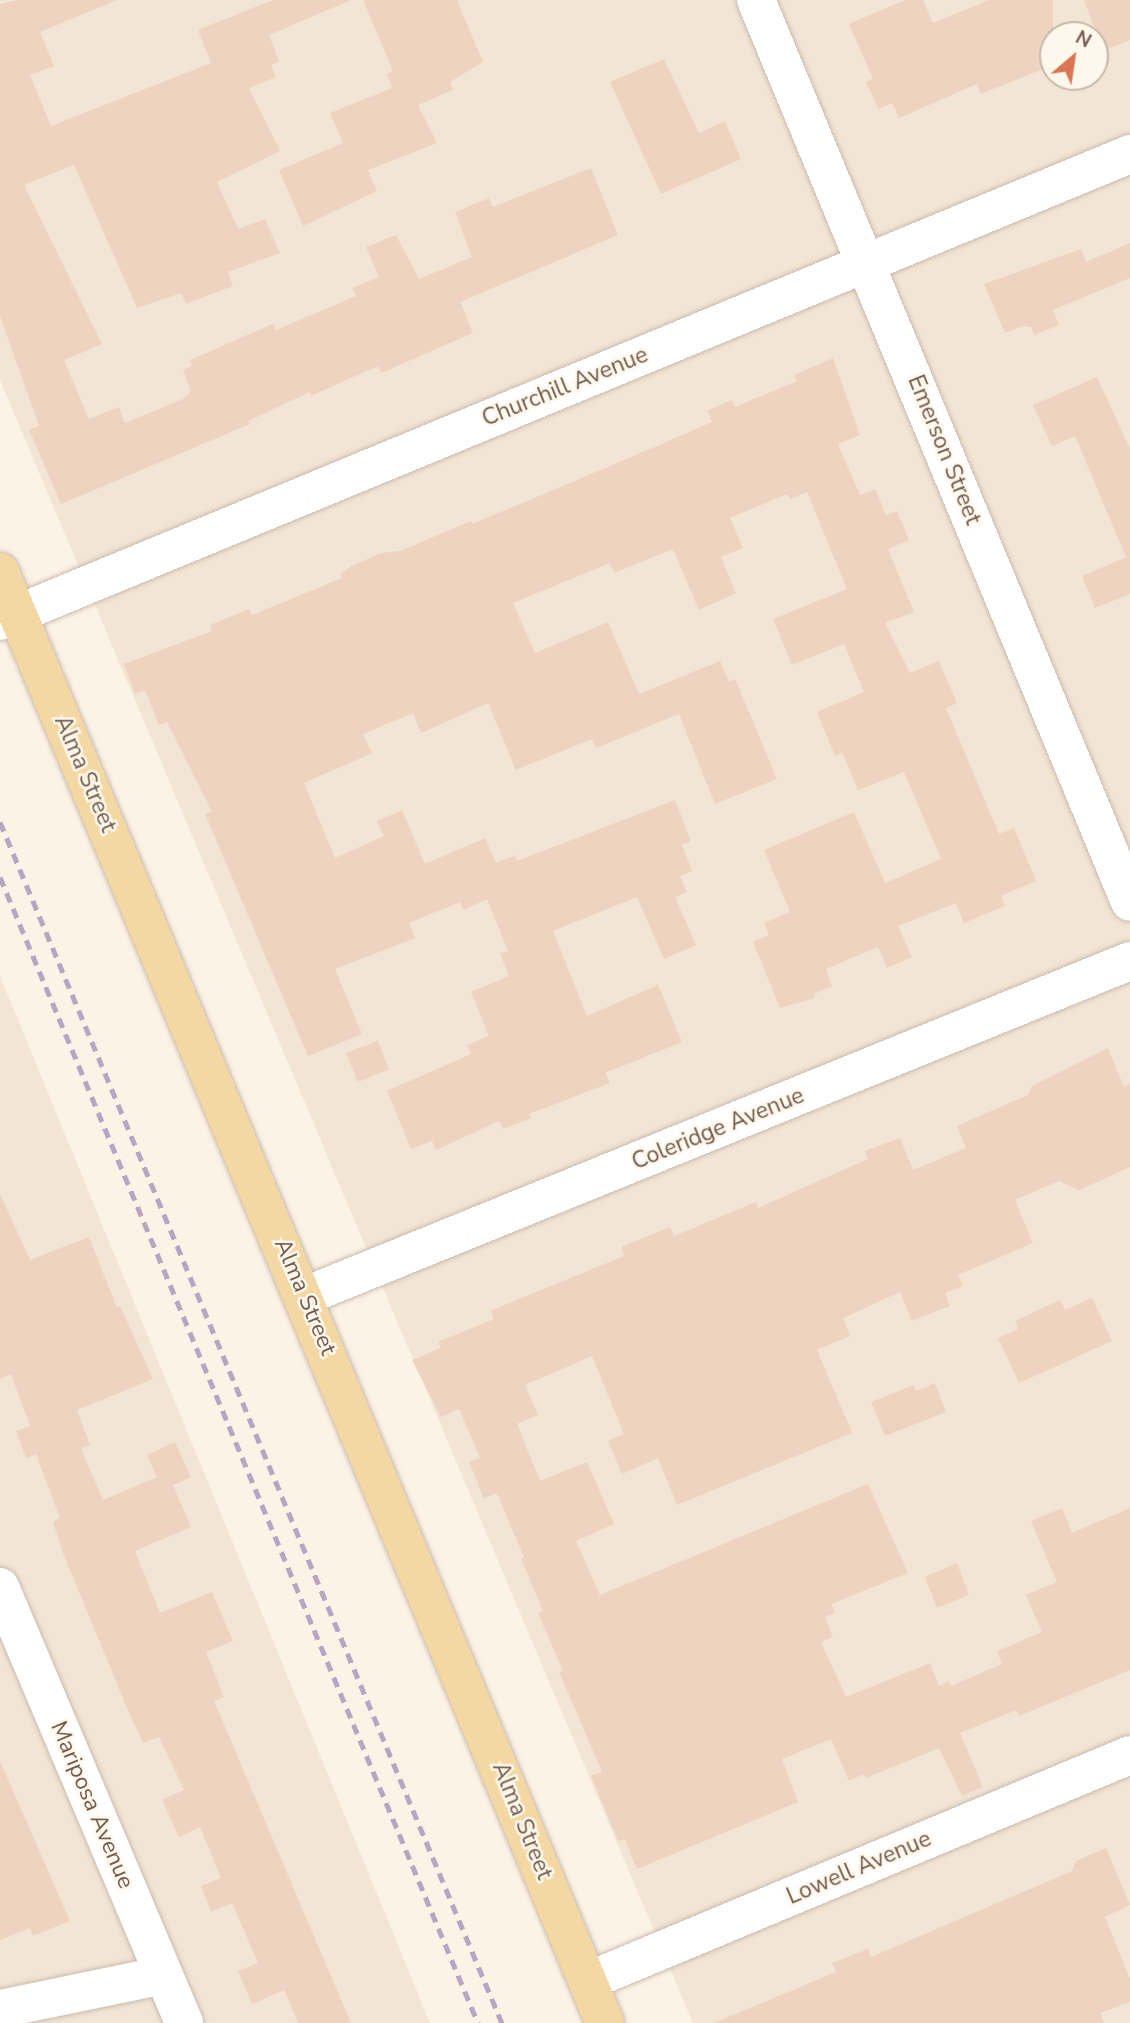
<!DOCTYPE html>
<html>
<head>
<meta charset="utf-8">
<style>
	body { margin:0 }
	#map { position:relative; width:1130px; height:2023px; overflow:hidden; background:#fbf3e6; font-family:"Nunito Sans",sans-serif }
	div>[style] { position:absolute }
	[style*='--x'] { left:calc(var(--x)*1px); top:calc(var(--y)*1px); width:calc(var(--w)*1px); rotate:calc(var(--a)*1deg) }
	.residential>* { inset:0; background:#f2e5d5 }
	.building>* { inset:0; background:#eed3c0 }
	.roads { filter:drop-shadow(0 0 2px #cbbbad) drop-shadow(0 0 2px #cbbbad) }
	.street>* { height:38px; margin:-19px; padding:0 19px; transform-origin:19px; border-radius:19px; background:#fff }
	.primary>* { height:38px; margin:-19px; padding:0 19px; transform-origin:19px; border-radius:19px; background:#f4d8a3 }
	.rail>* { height:5px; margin-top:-2.5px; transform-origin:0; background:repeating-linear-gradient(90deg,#b6a5c3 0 10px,transparent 0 17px) }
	span { translate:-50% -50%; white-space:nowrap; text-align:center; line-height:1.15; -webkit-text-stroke:5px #fef7ec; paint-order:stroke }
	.street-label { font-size:23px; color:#725b4d }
	.north { position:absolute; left:1039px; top:21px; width:70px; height:70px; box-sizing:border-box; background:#fef7ec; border:2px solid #c6b9ac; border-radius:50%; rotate:29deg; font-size:19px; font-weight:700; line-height:28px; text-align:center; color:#725b4d }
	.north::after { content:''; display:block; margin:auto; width:24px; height:32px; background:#db7654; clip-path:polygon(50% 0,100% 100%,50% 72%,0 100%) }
</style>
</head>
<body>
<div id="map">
	<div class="residential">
		<i style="clip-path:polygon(evenodd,0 0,1130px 0,1130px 2023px,693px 2023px,0 380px,0 0,1053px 35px,1095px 35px,1095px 77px,1053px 77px,1053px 35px)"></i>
		<i style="clip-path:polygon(0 976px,430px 2023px,0 2023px)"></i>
	</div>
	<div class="building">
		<i style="clip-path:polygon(18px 0,117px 0,40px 32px,54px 66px,30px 75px,51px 126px,211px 63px,198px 30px,273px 0,351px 0,269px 35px,279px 61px,271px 65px,276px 77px,249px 88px,280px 151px,217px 182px,238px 229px,265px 219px,280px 253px,228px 272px,233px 286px,186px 304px,181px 293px,137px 308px,74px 165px,24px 185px,102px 344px,64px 360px,89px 419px,119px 407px,125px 423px,183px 399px,191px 392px,183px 370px,192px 366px,190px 360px,273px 324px,276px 330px,356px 296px,352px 288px,379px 277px,366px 247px,396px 235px,419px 279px,472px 257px,455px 212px,489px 198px,493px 207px,591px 168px,618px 235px,460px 302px,473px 333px,381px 373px,378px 366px,311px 396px,310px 392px,248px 421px,250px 424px,61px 504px,29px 430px,39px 426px,0 316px,0 4px)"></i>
		<i style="clip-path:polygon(363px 0,457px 0,483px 62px,450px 82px,453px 90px,418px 105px,437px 143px,368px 170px,377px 191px,303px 226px,279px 170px,343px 143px,330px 113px,392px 88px,387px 74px,393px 71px)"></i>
		<i style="clip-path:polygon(905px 0,923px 0,933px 23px,989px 0,1053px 0,1053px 65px,981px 94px,977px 84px,899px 118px,892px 103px,878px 109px,866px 82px,873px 79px,849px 24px)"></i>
		<i style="clip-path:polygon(1084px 0,1130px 0,1130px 40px,1103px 51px)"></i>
		<i style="clip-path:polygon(664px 59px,699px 133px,725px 121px,741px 159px,661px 194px,610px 82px)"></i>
		<i style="clip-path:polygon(1130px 243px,1130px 278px,1053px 310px,1059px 325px,1034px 335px,1031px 327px,1023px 326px,1005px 333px,984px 284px,1081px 249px,1086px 262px)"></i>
		<i style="clip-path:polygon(833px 358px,860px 435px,838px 444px,860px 495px,875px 489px,886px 515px,897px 511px,909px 540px,888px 549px,914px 612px,885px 623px,910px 673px,939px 661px,957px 703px,946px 708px,999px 834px,1014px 828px,1036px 881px,1001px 896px,1005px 906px,964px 923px,956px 903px,898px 926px,912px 957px,887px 968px,878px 947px,826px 969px,832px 986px,814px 994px,815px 998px,780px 1008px,753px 942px,769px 935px,764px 923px,790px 912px,764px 850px,854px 812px,885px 883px,941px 859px,904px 772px,858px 790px,842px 752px,835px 756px,817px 712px,864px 692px,844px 644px,792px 665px,773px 619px,847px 589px,807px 492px,790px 499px,787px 494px,730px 518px,743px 548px,721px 557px,736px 593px,699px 610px,673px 549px,614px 573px,610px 563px,513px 603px,535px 653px,608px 622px,639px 694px,720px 661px,729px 682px,735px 679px,777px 779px,715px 804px,679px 714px,596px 748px,592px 739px,516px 770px,488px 703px,421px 733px,413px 713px,363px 734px,372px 753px,304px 783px,335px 858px,384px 836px,377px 821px,402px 810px,425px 864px,485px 838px,496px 863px,515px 855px,517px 861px,675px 800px,691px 841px,682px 845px,692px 871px,680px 876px,687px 892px,675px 897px,696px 945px,664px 959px,637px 897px,553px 931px,587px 1016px,658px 985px,682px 1042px,605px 1073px,610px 1083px,529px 1114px,531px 1118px,503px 1129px,499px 1121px,436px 1150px,432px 1141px,411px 1149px,387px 1091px,471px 1054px,467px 1045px,489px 1036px,471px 992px,509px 976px,500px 953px,508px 951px,487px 899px,463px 910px,460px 902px,409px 923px,415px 938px,335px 969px,362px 1034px,308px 1056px,205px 814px,212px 812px,167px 722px,159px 725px,145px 690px,135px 694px,124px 664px,212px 631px,210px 625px,249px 609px,252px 615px,342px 578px,340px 574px,352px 566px,381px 553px,400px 551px,471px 521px,472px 524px,622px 461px,712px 422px,707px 411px,732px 400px,735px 407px,797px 381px,794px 375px)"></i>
		<i style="clip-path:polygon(1097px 377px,1130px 449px,1130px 594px,1095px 608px,1082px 576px,1126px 557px,1075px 436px,1052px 446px,1033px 405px)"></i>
		<i style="clip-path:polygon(378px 1041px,389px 1069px,358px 1082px,346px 1053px)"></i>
		<i style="clip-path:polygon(1108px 1048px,1124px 1087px,1130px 1084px,1130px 1167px,1079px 1190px,1059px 1181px,1015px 1200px,1033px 1243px,958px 1275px,963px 1286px,945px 1293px,950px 1306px,912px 1321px,900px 1292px,843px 1318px,850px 1336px,817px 1350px,852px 1433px,677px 1505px,658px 1458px,622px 1474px,608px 1441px,624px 1434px,592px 1356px,525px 1385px,538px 1415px,517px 1424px,540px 1481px,587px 1462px,614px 1524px,576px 1541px,600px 1595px,868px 1484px,908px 1573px,831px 1604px,835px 1613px,825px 1617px,833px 1637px,821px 1642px,846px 1697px,930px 1663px,939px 1686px,949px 1681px,951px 1686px,1002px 1664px,997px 1651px,1042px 1632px,1026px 1595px,1057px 1582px,1031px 1521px,1062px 1508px,1072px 1533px,1130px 1508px,1130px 1670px,1019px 1716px,1016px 1710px,960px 1733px,983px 1787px,962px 1796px,939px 1748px,866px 1778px,864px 1774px,849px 1781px,831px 1739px,782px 1759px,798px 1802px,637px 1869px,625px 1839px,618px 1841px,591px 1776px,602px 1772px,559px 1672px,563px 1671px,538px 1613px,543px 1611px,521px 1559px,524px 1557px,497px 1493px,484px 1498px,469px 1462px,480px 1458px,459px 1409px,441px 1417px,412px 1360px,441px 1348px,438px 1342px,494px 1319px,490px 1311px,624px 1256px,621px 1247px,670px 1227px,674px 1236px,756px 1202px,758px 1208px,868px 1159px,865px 1151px,900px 1138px,913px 1170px,966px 1148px,957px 1126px,1028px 1095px,1032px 1086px)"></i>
		<i style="clip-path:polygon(0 1194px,30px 1260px,89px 1237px,117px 1308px,120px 1306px,153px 1379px,77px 1410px,90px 1445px,81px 1448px,103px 1500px,157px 1477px,147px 1455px,175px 1442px,191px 1477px,173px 1485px,191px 1527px,135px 1551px,160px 1613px,212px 1592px,233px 1641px,206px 1652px,224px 1697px,214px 1701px,351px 2023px,298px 2023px,284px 1990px,252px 2004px,238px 1971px,258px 1963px,232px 1903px,211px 1912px,201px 1886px,221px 1878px,200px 1827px,179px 1837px,162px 1800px,184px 1790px,159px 1737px,143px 1743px,127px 1708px,63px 1553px,53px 1522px,60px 1518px,36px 1454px,26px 1458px,16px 1431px,30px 1426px,11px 1374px,0 1379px)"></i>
		<i style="clip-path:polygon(1092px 1298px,1112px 1341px,1019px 1383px,998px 1338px,1018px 1329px,1015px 1321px,1060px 1300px,1065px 1310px)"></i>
		<i style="clip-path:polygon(935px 1383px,946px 1412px,885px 1436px,871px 1402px,914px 1385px,916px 1391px)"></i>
		<i style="clip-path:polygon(957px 1563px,969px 1595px,937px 1608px,925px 1577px)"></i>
		<i style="clip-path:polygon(0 1761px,70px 1921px,33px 1936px,30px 1928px,0 1940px)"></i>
		<i style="clip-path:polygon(1106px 1848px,1130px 1905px,1105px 1917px,1130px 1979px,1130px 2002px,1100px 2013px,1104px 2023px,714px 2023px,836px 1972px,832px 1963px,868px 1949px,871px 1957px,1072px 1871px,1076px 1861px)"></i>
	</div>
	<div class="roads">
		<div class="street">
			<i style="--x:756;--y:0;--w:976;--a:67.48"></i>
			<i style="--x:0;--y:621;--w:1223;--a:-22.45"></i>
			<i style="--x:305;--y:1296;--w:890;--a:-22.1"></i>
			<i style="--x:0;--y:1587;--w:473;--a:67.1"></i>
			<i style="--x:588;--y:1981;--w:587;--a:-22.63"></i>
			<i style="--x:0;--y:2009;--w:167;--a:-11.7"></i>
		</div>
		<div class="primary">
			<i style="--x:0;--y:572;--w:1572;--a:67.37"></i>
		</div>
	</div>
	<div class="rail">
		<i style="--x:0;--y:822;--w:1302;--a:67.32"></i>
		<i style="--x:0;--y:877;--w:1242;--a:67.36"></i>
	</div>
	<div class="street-label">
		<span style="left:565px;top:387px;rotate:-22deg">Churchill Avenue</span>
		<span style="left:944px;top:450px;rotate:68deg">Emerson Street</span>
		<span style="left:85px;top:774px;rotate:67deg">Alma Street</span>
		<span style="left:718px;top:1129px;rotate:-22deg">Coleridge Avenue</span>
		<span style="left:305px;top:1297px;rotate:67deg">Alma Street</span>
		<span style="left:92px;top:1805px;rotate:67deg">Mariposa Avenue</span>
		<span style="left:522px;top:1821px;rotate:68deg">Alma Street</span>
		<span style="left:859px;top:1868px;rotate:-23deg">Lowell Avenue</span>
	</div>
	<div class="north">N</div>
</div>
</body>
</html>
